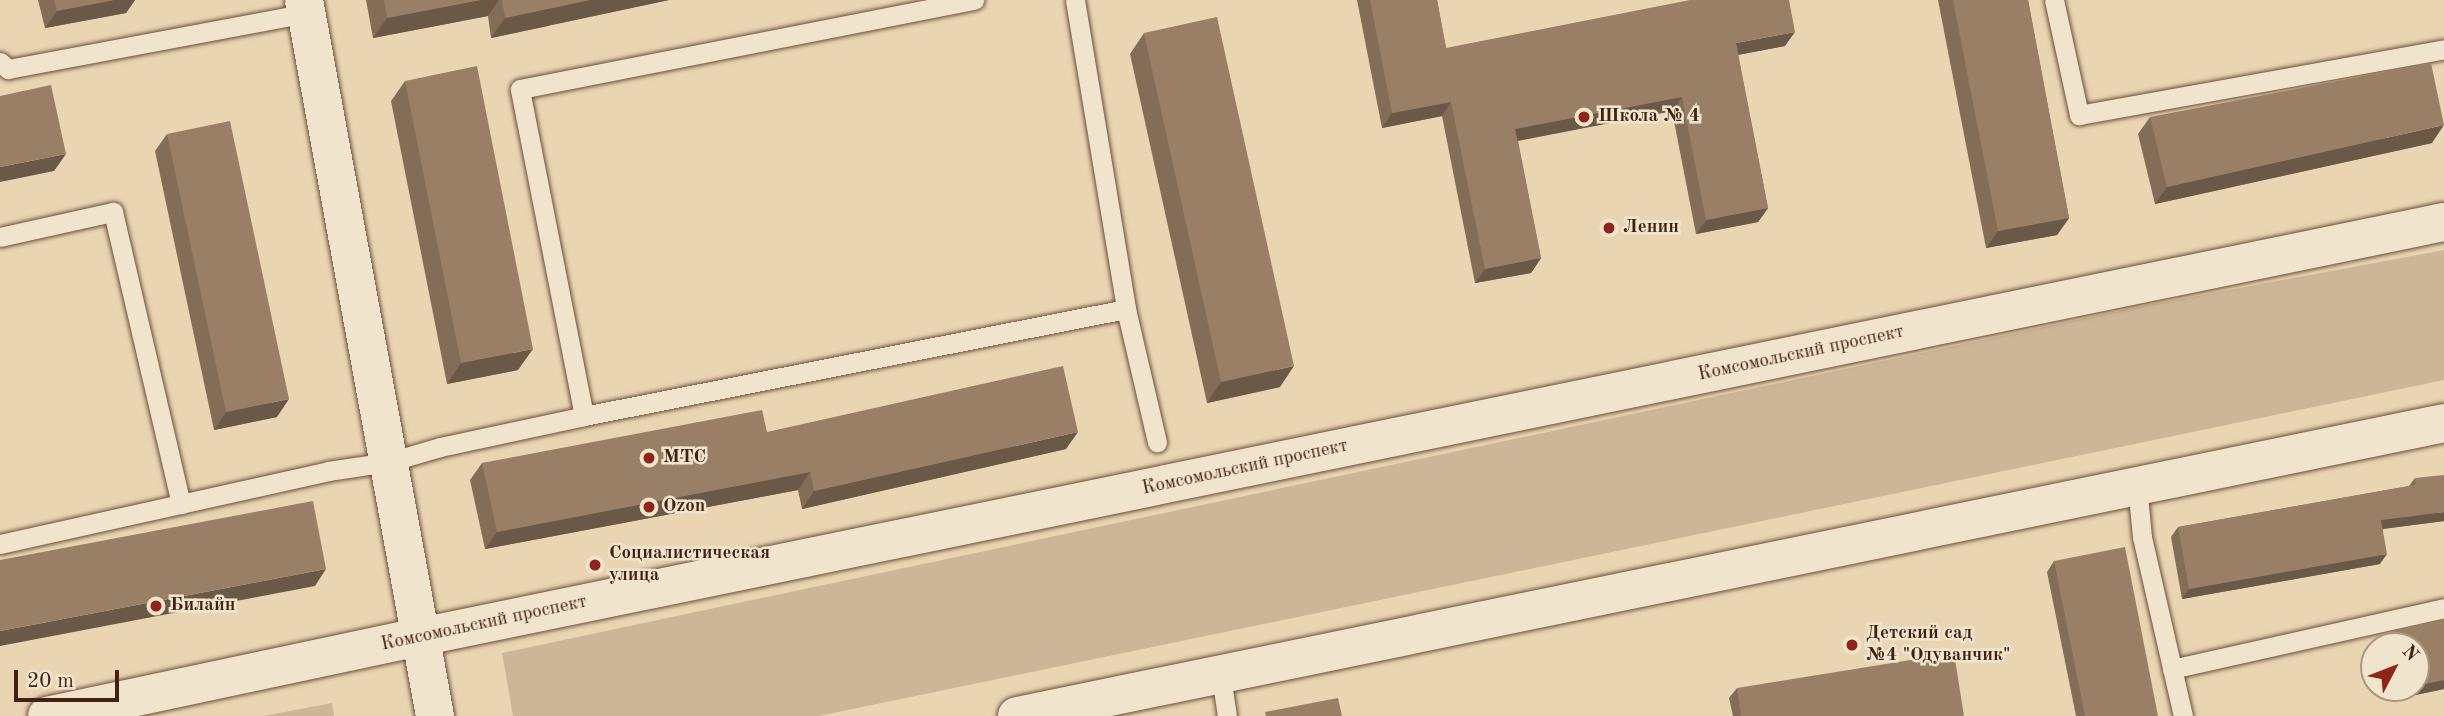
<!DOCTYPE html>
<html>
<head>
<meta charset="utf-8">
<style>
	body { margin:0 }
	#map { position:relative; width:2444px; height:716px; overflow:hidden; background:#e9d5b2; font-family:"Old Standard TT",serif }
	div>[style] { position:absolute }
	[style*='--x'] { left:calc(var(--x)*1px); top:calc(var(--y)*1px); width:calc(var(--w)*1px); rotate:calc(var(--a)*1deg) }
	.green>* { inset:0; background:#cdb697 }
	.roads { filter:drop-shadow(0 0 2px #6c4e39) drop-shadow(0 0 2px #6c4e39) }
	.service>* { height:19px; margin:-9.5px; padding:0 9.5px; transform-origin:9.5px; border-radius:9.5px; background:#f1e4cd }
	.secondary>* { height:38px; margin:-19px; padding:0 19px; transform-origin:19px; border-radius:19px; background:#f1e4cd }
	.wall>* { inset:0; background:#846d57 }
	.shaded-wall>* { inset:0; background:#6b5947 }
	.building>* { inset:0; background:#997f65 }
	.dots>* { width:19px; height:19px; translate:-50% -50%; box-sizing:border-box; border:4px solid #f1e4cd; border-radius:50% }
	span { translate:-50% -50%; white-space:nowrap; text-align:center; line-height:1.15; -webkit-text-stroke:5px #f1e4cd; paint-order:stroke }
	.poi-label { font-size:19px; color:#432111; font-weight:700 }
	.left { translate:0 -50%; text-align:left }
	.street-label { font-size:19px; color:#432111 }
	.north { position:absolute; left:2360px; top:632px; width:70px; height:70px; box-sizing:border-box; background:#f1e4cd; border:2px solid #ab9682; border-radius:50%; rotate:48deg; font-size:19px; font-weight:700; line-height:28px; text-align:center; color:#432111 }
	.north::after { content:''; display:block; margin:auto; width:24px; height:32px; background:#8f2418; clip-path:polygon(50% 0,100% 100%,50% 72%,0 100%) }
	.scale { position:absolute; left:14px; top:670px; width:105px; height:32px; box-sizing:border-box; border:4px solid #432111; border-top:0; padding-left:9px; font-size:21px; line-height:24px; white-space:nowrap; color:#432111; -webkit-text-stroke:5px #f1e4cd; paint-order:stroke }
</style>
</head>
<body>
<div id="map">
	<div class="green">
		<i style="clip-path:polygon(2444px 250px,2444px 380px,819px 716px,513px 716px,502px 653px,2143px 306px)"></i>
		<i style="clip-path:polygon(332px 703px,334px 716px,264px 716px)"></i>
	</div>
	<div class="roads">
		<div class="service">
			<i style="--x:1075;--y:0;--w:313;--a:80.6"></i>
			<i style="--x:1126;--y:309;--w:137;--a:76.9"></i>
			<i style="--x:2054;--y:0;--w:118;--a:77.7"></i>
			<i style="--x:2079;--y:115;--w:371;--a:-10.2"></i>
			<i style="--x:0;--y:62;--w:11;--a:41"></i>
			<i style="--x:8;--y:69;--w:303;--a:-10.6"></i>
			<i style="--x:0;--y:237;--w:116;--a:-12.5"></i>
			<i style="--x:113;--y:212;--w:300;--a:76.9"></i>
			<i style="--x:584;--y:416;--w:333;--a:-101.1"></i>
			<i style="--x:520;--y:89;--w:463;--a:-11.1"></i>
			<i style="--x:2137;--y:485;--w:52;--a:84.5"></i>
			<i style="--x:2142;--y:537;--w:184;--a:77.1"></i>
			<i style="--x:0;--y:544;--w:336;--a:-12.5"></i>
			<i style="--x:328;--y:471;--w:62;--a:-8.4"></i>
			<i style="--x:389;--y:462;--w:53;--a:-16.4"></i>
			<i style="--x:440;--y:447;--w:147;--a:-12.1"></i>
			<i style="--x:584;--y:416;--w:552;--a:-11.17"></i>
			<i style="--x:2172;--y:669;--w:279;--a:-12.6"></i>
			<i style="--x:1221;--y:676;--w:40;--a:81.5"></i>
		</div>
		<div class="secondary">
			<i style="--x:304;--y:0;--w:728;--a:79.63"></i>
			<i style="--x:47;--y:716;--w:381;--a:-12"></i>
			<i style="--x:420;--y:637;--w:2066;--a:-11.59"></i>
			<i style="--x:1017;--y:716;--w:1457;--a:-11.6"></i>
		</div>
	</div>
	<div class="wall">
		<i style="clip-path:polygon(38px 0,135px 0,126px 13px,45px 28px)"></i>
		<i style="clip-path:polygon(366px 0,669px 0,491px 38px,488px 16px,373px 38px)"></i>
		<i style="clip-path:polygon(1357px 0,1437px 0,1446px 48px,1785px 46px,1738px 55px,1768px 208px,1758px 222px,1696px 234px,1672px 111px,1518px 141px,1541px 258px,1531px 273px,1475px 283px,1442px 116px,1382px 128px)"></i>
		<i style="clip-path:polygon(1938px 0,2028px 0,2069px 218px,2057px 235px,1986px 248px)"></i>
		<i style="clip-path:polygon(1144px 33px,1280px 387px,1207px 403px,1130px 54px)"></i>
		<i style="clip-path:polygon(405px 81px,518px 370px,447px 384px,391px 101px)"></i>
		<i style="clip-path:polygon(2150px 117px,2432px 143px,2155px 204px,2138px 134px)"></i>
		<i style="clip-path:polygon(167px 134px,277px 417px,214px 430px,155px 151px)"></i>
		<i style="clip-path:polygon(767px 432px,1066px 449px,802px 509px,798px 490px,485px 549px,470px 480px,482px 463px)"></i>
		<i style="clip-path:polygon(2415px 478px,2444px 521px,2383px 529px,2380px 564px,2182px 599px,2171px 537px,2178px 527px,2409px 486px)"></i>
		<i style="clip-path:polygon(2054px 561px,2158px 716px,2076px 716px,2047px 572px)"></i>
		<i style="clip-path:polygon(2444px 620px,2444px 689px,2401px 698px,2399px 688px,2416px 688px,2416px 646px,2389px 646px,2388px 641px,2395px 631px)"></i>
		<i style="clip-path:polygon(1737px 688px,1964px 716px,1733px 716px,1729px 698px)"></i>
	</div>
	<div class="shaded-wall">
		<i style="clip-path:polygon(114px 0,135px 0,126px 13px,45px 28px,57px 11px)"></i>
		<i style="clip-path:polygon(481px 0,499px 0,488px 16px,373px 38px,387px 18px)"></i>
		<i style="clip-path:polygon(590px 0,669px 0,491px 38px,505px 18px)"></i>
		<i style="clip-path:polygon(1795px 32px,1785px 46px,1726px 57px,1736px 43px)"></i>
		<i style="clip-path:polygon(1682px 97px,1672px 111px,1505px 143px,1515px 129px)"></i>
		<i style="clip-path:polygon(1451px 102px,1442px 116px,1382px 128px,1392px 113px)"></i>
		<i style="clip-path:polygon(2444px 125px,2432px 143px,2155px 204px,2167px 187px)"></i>
		<i style="clip-path:polygon(66px 154px,54px 171px,0 182px,0 167px)"></i>
		<i style="clip-path:polygon(1768px 208px,1758px 222px,1696px 234px,1706px 220px)"></i>
		<i style="clip-path:polygon(2069px 218px,2057px 235px,1986px 248px,1998px 231px)"></i>
		<i style="clip-path:polygon(1541px 258px,1531px 273px,1475px 283px,1485px 269px)"></i>
		<i style="clip-path:polygon(533px 349px,518px 370px,447px 384px,461px 363px)"></i>
		<i style="clip-path:polygon(1294px 366px,1280px 387px,1207px 403px,1221px 382px)"></i>
		<i style="clip-path:polygon(289px 399px,277px 417px,214px 430px,226px 412px)"></i>
		<i style="clip-path:polygon(1078px 432px,1066px 449px,802px 509px,814px 491px)"></i>
		<i style="clip-path:polygon(810px 472px,798px 490px,485px 549px,497px 532px)"></i>
		<i style="clip-path:polygon(2444px 512px,2444px 521px,2374px 530px,2381px 520px)"></i>
		<i style="clip-path:polygon(2387px 554px,2380px 564px,2182px 599px,2189px 589px)"></i>
		<i style="clip-path:polygon(326px 569px,315px 586px,0 646px,0 631px)"></i>
		<i style="clip-path:polygon(2444px 680px,2444px 689px,2401px 698px,2408px 688px,2416px 688px,2416px 686px)"></i>
	</div>
	<div class="building">
		<i style="clip-path:polygon(54px 0,114px 0,57px 11px)"></i>
		<i style="clip-path:polygon(384px 0,481px 0,387px 18px)"></i>
		<i style="clip-path:polygon(502px 0,590px 0,505px 18px)"></i>
		<i style="clip-path:polygon(1370px 0,1437px 0,1446px 48px,1690px 0,1789px 0,1795px 32px,1736px 43px,1768px 208px,1706px 220px,1682px 97px,1515px 129px,1541px 258px,1485px 269px,1451px 102px,1392px 113px)"></i>
		<i style="clip-path:polygon(1953px 0,2028px 0,2069px 218px,1998px 231px)"></i>
		<i style="clip-path:polygon(1217px 17px,1294px 366px,1221px 382px,1144px 33px)"></i>
		<i style="clip-path:polygon(2431px 63px,2444px 125px,2167px 187px,2150px 117px)"></i>
		<i style="clip-path:polygon(477px 66px,533px 349px,461px 363px,405px 81px)"></i>
		<i style="clip-path:polygon(51px 85px,66px 154px,0 167px,0 96px)"></i>
		<i style="clip-path:polygon(230px 121px,289px 399px,226px 412px,167px 134px)"></i>
		<i style="clip-path:polygon(1063px 366px,1078px 432px,814px 491px,810px 472px,497px 532px,482px 463px,762px 410px,767px 432px)"></i>
		<i style="clip-path:polygon(2444px 475px,2444px 512px,2381px 520px,2387px 554px,2189px 589px,2178px 527px,2415px 485px,2415px 478px)"></i>
		<i style="clip-path:polygon(313px 501px,326px 569px,0 631px,0 560px)"></i>
		<i style="clip-path:polygon(2125px 547px,2158px 716px,2085px 716px,2054px 561px)"></i>
		<i style="clip-path:polygon(2444px 620px,2444px 680px,2416px 686px,2416px 646px,2399px 646px,2395px 631px)"></i>
		<i style="clip-path:polygon(1954px 653px,1964px 716px,1741px 716px,1737px 688px)"></i>
		<i style="clip-path:polygon(1338px 698px,1342px 716px,1266px 716px,1265px 712px)"></i>
	</div>
	<div class="dots">
		<i style="left:1584px;top:117px;background:#8f2418"></i>
		<i style="left:1609px;top:228px;background:#8f2418"></i>
		<i style="left:649px;top:458px;background:#8f2418"></i>
		<i style="left:649px;top:507px;background:#8f2418"></i>
		<i style="left:595px;top:565px;background:#8f2418"></i>
		<i style="left:156px;top:606px;background:#8f2418"></i>
		<i style="left:1852px;top:645px;background:#8f2418"></i>
	</div>
	<div class="poi-label">
		<span class="left" style="left:1598px;top:117px">Школа № 4</span>
		<span class="left" style="left:1623px;top:228px">Ленин</span>
		<span class="left" style="left:663px;top:458px">МТС</span>
		<span class="left" style="left:663px;top:507px">Ozon</span>
		<span class="left" style="left:609px;top:565px">Социалистическая<br>улица</span>
		<span class="left" style="left:170px;top:606px">Билайн</span>
		<span class="left" style="left:1866px;top:645px">Детский сад<br>№4 "Одуванчик"</span>
	</div>
	<div class="street-label">
		<span style="left:1801px;top:354px;rotate:-12deg">Комсомольский проспект</span>
		<span style="left:1245px;top:468px;rotate:-12deg">Комсомольский проспект</span>
		<span style="left:484px;top:624px;rotate:-12deg">Комсомольский проспект</span>
	</div>
	<div class="north">N</div>
	<div class="scale">20 m</div>
</div>
</body>
</html>
